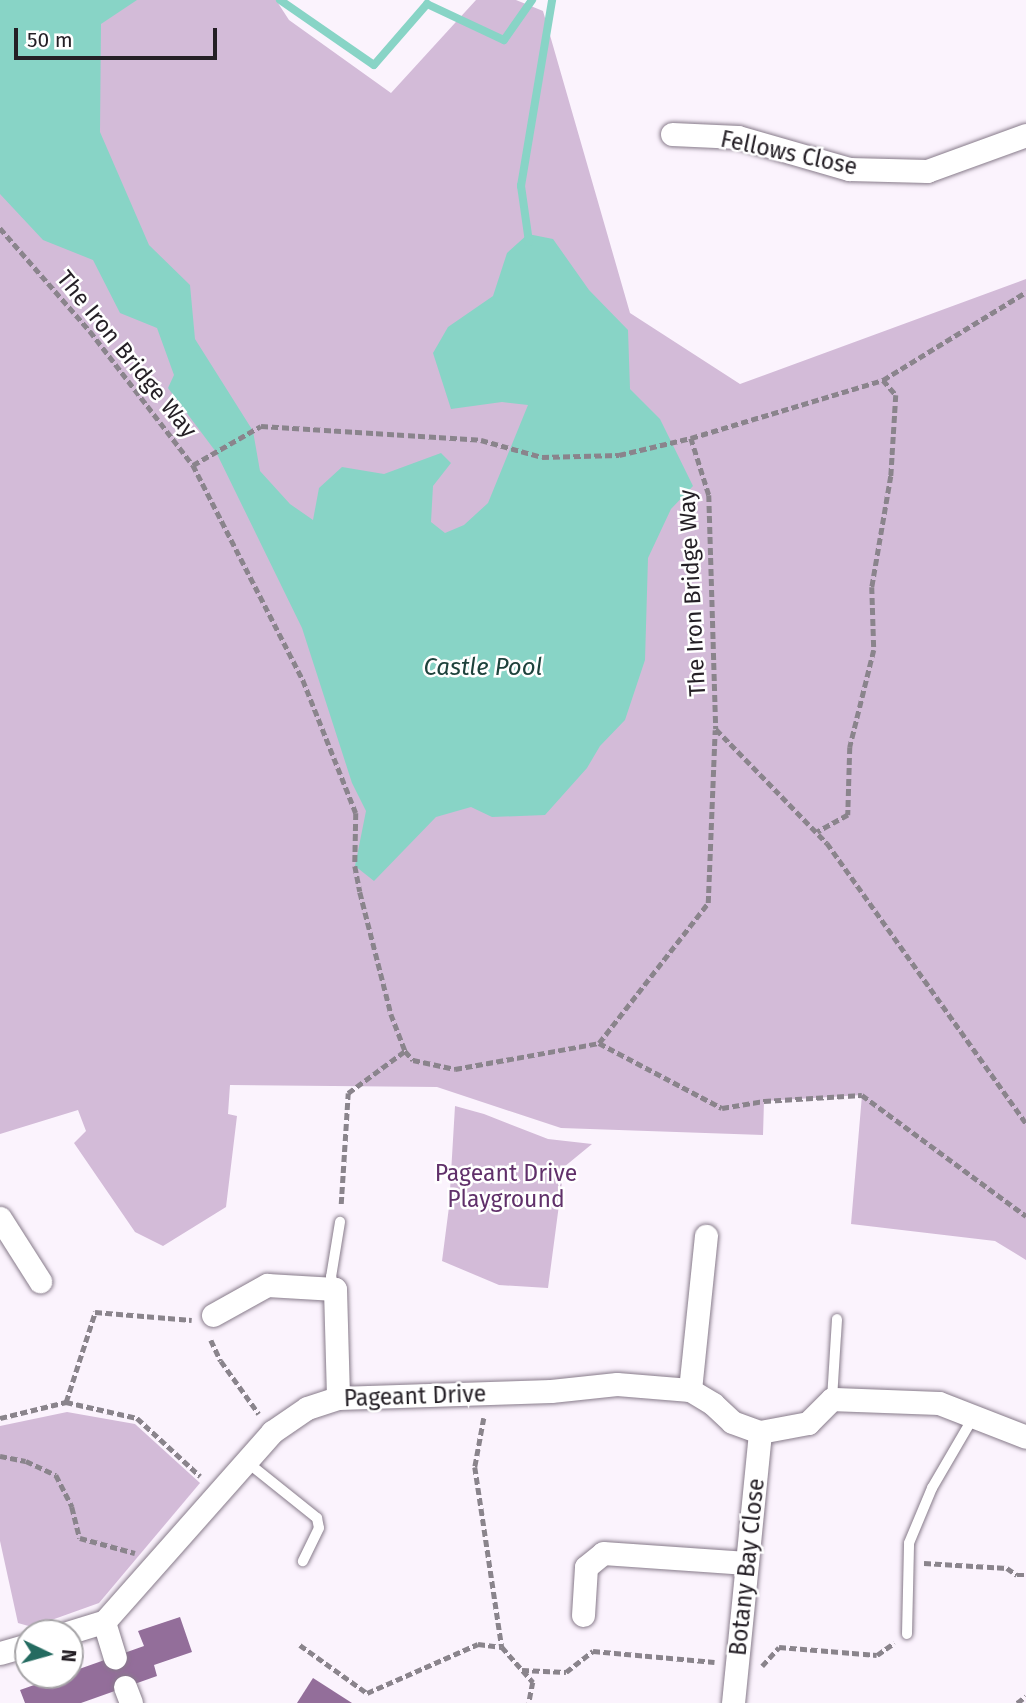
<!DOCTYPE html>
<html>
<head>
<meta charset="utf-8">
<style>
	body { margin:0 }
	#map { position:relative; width:1026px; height:1703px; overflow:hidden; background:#fbf3fd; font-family:"Fira Sans",sans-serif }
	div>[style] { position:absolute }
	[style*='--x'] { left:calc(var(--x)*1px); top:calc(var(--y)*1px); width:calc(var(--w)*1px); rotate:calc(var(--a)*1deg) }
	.green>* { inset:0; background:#d3bbd8 }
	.water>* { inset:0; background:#88d4c6 }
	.stream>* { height:8px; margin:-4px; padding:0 4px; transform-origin:4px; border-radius:4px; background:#88d4c6 }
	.building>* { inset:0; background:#936e9a }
	.path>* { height:4.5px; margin-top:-2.25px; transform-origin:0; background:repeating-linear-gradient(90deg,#8a848c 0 7px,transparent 0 10.5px) }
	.roads { filter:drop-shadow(0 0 2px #877b8a) drop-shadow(0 0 2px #877b8a) }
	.service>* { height:10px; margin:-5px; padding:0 5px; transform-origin:5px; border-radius:5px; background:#fff }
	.minor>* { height:23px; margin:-11.5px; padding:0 11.5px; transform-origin:11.5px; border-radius:11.5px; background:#fff }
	span { translate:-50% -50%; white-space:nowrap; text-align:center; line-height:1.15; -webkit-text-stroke:5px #fff; paint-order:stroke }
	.street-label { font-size:23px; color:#241f25 }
	.park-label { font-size:23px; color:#60306a }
	.water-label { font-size:24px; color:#1e423c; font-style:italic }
	.north { position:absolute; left:14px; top:1619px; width:70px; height:70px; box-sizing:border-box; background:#fff; border:2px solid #a7a5a8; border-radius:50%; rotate:95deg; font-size:19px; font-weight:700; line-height:28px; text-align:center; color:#241f25 }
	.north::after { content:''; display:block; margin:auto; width:24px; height:32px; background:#246b60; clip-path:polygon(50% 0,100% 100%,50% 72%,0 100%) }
	.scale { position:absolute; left:14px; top:28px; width:203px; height:32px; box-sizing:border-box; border:4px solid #241f25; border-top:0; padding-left:9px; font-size:21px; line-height:24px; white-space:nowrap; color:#241f25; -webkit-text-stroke:5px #fff; paint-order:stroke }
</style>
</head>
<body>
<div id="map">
	<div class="green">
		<i style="clip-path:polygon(0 0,276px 0,289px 20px,391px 93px,476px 0,516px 0,543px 11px,630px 313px,740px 384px,1026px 279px,1026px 1260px,995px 1241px,851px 1224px,862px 1095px,764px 1101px,763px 1135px,561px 1128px,437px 1087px,230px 1085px,228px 1114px,237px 1116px,226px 1207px,163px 1246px,135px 1232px,74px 1143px,86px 1131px,78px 1110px,0 1134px)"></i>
		<i style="clip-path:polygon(455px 1106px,484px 1114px,548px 1139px,592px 1144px,564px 1167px,548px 1288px,499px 1285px,442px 1261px,449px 1207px)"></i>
		<i style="clip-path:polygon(67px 1412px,135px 1424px,200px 1483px,99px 1603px,32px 1627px,18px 1623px,0 1541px,0 1426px)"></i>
	</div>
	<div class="water">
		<i style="clip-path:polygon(0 0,137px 0,101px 24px,100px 132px,149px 245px,190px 285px,195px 339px,253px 431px,260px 471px,290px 504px,313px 520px,319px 488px,342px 467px,384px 474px,441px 453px,451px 463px,433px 486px,431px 522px,445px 533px,464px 525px,488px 503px,528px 405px,502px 402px,451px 409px,433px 353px,448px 327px,493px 296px,507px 253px,528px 234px,553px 239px,589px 290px,628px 330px,630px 389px,660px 419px,693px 486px,671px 509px,648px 558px,645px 660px,625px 720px,600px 746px,587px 768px,545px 815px,492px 817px,471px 807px,436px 817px,374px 881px,355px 866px,366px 811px,352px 783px,302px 628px,216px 452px,168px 388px,174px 375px,157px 328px,120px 313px,93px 260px,43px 240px,0 194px)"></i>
	</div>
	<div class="stream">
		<i style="--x:280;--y:0;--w:114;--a:34.7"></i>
		<i style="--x:374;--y:65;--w:81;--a:-49"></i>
		<i style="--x:427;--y:4;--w:85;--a:25.1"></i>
		<i style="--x:504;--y:40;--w:49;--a:-55"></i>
		<i style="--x:529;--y:242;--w:57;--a:-98.1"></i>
		<i style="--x:521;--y:186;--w:189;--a:-80.5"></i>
	</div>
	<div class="building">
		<i style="clip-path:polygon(180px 1617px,192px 1652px,154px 1665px,157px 1676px,81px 1703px,25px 1703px,20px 1690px,144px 1646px,138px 1631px)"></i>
		<i style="clip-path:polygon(313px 1678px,352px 1703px,297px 1703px)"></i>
	</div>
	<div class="path">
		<i style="--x:0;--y:228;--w:137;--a:48.9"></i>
		<i style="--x:90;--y:331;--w:169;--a:52.5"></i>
		<i style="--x:193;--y:465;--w:78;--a:-29.8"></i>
		<i style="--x:261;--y:426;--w:220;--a:3.6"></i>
		<i style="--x:481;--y:440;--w:63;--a:15.6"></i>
		<i style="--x:542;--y:457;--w:77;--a:-1.5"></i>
		<i style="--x:619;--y:455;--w:74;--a:-13.3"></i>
		<i style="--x:691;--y:438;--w:60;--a:72.5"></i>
		<i style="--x:709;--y:495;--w:234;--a:88.3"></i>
		<i style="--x:716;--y:729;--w:159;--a:45.8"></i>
		<i style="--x:827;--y:843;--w:344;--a:54.6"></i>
		<i style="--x:883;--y:380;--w:168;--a:-31.6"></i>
		<i style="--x:691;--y:438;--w:201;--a:-16.8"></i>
		<i style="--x:883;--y:380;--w:20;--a:49"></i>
		<i style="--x:896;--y:395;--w:81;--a:93.5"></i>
		<i style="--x:891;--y:476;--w:113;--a:99.7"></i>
		<i style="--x:872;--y:587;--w:63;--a:88.2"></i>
		<i style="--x:874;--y:650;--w:100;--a:103.9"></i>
		<i style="--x:850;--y:747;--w:68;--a:91.7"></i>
		<i style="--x:848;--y:815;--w:35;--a:151"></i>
		<i style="--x:193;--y:465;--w:242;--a:62.9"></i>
		<i style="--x:303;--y:680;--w:143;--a:68.3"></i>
		<i style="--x:356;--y:813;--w:53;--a:91.1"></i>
		<i style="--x:355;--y:866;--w:26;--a:79"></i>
		<i style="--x:360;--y:892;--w:126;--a:75.7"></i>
		<i style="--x:391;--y:1014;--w:40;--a:69"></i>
		<i style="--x:405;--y:1051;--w:12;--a:48"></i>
		<i style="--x:413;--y:1060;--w:43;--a:12.1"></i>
		<i style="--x:455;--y:1069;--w:146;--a:-10.2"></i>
		<i style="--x:599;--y:1043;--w:177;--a:-52.1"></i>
		<i style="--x:708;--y:903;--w:173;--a:-87.7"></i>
		<i style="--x:599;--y:1043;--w:139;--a:27.9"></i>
		<i style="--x:722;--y:1108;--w:43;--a:-9.5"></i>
		<i style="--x:764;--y:1101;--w:98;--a:-3.5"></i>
		<i style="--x:862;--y:1095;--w:204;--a:36.4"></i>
		<i style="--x:341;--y:1204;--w:111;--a:-86.4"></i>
		<i style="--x:348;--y:1093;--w:71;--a:-36.4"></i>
		<i style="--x:211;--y:1340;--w:23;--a:65"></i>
		<i style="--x:221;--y:1361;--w:65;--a:54.4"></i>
		<i style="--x:66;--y:1402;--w:95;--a:-72.1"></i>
		<i style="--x:95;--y:1312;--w:97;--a:4.7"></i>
		<i style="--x:0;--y:1418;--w:68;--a:-13.6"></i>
		<i style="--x:66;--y:1402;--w:73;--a:12.7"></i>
		<i style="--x:137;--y:1418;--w:86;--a:42.6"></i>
		<i style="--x:484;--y:1418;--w:50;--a:100.4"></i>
		<i style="--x:475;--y:1467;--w:182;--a:81.5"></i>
		<i style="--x:502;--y:1647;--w:47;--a:48.5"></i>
		<i style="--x:533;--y:1682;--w:21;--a:101"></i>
		<i style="--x:0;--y:1456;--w:26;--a:11"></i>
		<i style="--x:26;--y:1461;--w:33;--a:25"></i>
		<i style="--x:56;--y:1475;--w:36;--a:63"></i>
		<i style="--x:72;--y:1507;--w:32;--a:76"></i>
		<i style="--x:80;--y:1538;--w:57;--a:15.3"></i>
		<i style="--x:924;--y:1563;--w:83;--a:3.4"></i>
		<i style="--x:1007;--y:1568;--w:12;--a:35"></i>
		<i style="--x:1017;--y:1575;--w:9;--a:0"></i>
		<i style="--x:300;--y:1645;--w:82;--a:35.6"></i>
		<i style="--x:367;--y:1693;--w:121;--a:-23.8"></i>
		<i style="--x:478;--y:1644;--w:24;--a:7"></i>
		<i style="--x:762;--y:1666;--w:25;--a:-48"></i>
		<i style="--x:779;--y:1647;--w:98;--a:4.7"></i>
		<i style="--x:877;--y:1655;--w:21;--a:-35"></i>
		<i style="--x:522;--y:1670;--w:44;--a:2.6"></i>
		<i style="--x:566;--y:1672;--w:34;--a:-38"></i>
		<i style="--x:593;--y:1651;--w:122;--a:5.2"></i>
		<i style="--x:1017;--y:1703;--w:11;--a:-38"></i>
	</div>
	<div class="roads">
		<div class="service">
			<i style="--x:335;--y:1289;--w:13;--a:-108"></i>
			<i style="--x:331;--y:1277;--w:56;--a:-80.7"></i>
			<i style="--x:832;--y:1399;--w:80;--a:-86.4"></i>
			<i style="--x:247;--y:1462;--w:90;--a:38.7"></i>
			<i style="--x:317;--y:1518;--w:10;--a:79"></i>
			<i style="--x:319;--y:1528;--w:37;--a:116"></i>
			<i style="--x:907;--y:1634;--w:91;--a:-88.7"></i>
			<i style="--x:909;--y:1543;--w:60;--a:-67.3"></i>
			<i style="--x:932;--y:1488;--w:83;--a:-59.7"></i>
		</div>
		<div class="minor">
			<i style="--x:672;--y:134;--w:66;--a:2.6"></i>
			<i style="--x:738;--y:137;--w:116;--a:16.1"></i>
			<i style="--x:849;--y:169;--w:78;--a:1.5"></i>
			<i style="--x:927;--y:171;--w:105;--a:-20"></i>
			<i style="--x:0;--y:1218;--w:75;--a:57.6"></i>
			<i style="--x:213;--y:1315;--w:62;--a:-29.1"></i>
			<i style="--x:267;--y:1285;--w:68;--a:3.4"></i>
			<i style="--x:335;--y:1289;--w:109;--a:88.4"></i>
			<i style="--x:690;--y:1390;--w:155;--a:-84.1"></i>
			<i style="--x:583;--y:1615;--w:48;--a:-86.4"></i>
			<i style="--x:586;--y:1567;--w:22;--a:-39"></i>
			<i style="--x:603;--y:1553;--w:144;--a:4"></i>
			<i style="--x:104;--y:1622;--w:37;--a:73"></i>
			<i style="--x:67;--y:1633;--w:39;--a:-17"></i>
			<i style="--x:104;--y:1622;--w:254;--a:-48.5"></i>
			<i style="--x:272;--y:1432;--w:42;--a:-34.4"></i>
			<i style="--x:307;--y:1408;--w:33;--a:-18"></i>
			<i style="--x:338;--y:1398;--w:213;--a:-1.9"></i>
			<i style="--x:551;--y:1391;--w:66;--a:-6.1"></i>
			<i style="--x:617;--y:1384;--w:73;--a:4.7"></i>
			<i style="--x:690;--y:1390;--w:27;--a:31"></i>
			<i style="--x:713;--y:1404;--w:26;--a:43"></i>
			<i style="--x:732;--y:1422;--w:30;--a:20"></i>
			<i style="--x:760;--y:1432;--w:49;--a:-10.6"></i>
			<i style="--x:808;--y:1423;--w:34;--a:-45"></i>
			<i style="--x:832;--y:1399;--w:107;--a:2.1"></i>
			<i style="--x:939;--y:1403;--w:93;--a:21.3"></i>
			<i style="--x:0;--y:1653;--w:29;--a:-16"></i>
			<i style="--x:125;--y:1687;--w:17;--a:69"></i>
			<i style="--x:733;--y:1703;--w:272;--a:-84.3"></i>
		</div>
	</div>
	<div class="street-label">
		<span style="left:789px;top:153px;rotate:12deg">Fellows Close</span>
		<span style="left:127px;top:354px;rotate:51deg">The Iron Bridge Way</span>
		<span style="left:692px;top:593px;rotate:-93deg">The Iron Bridge Way</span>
		<span style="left:415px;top:1396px;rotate:-2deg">Pageant Drive</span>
		<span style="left:747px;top:1567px;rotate:-84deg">Botany Bay Close</span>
	</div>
	<div class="park-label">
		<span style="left:506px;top:1186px">Pageant Drive<br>Playground</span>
	</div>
	<div class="water-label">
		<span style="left:483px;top:668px">Castle Pool</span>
	</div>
	<div class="north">N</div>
	<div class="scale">50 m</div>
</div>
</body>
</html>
